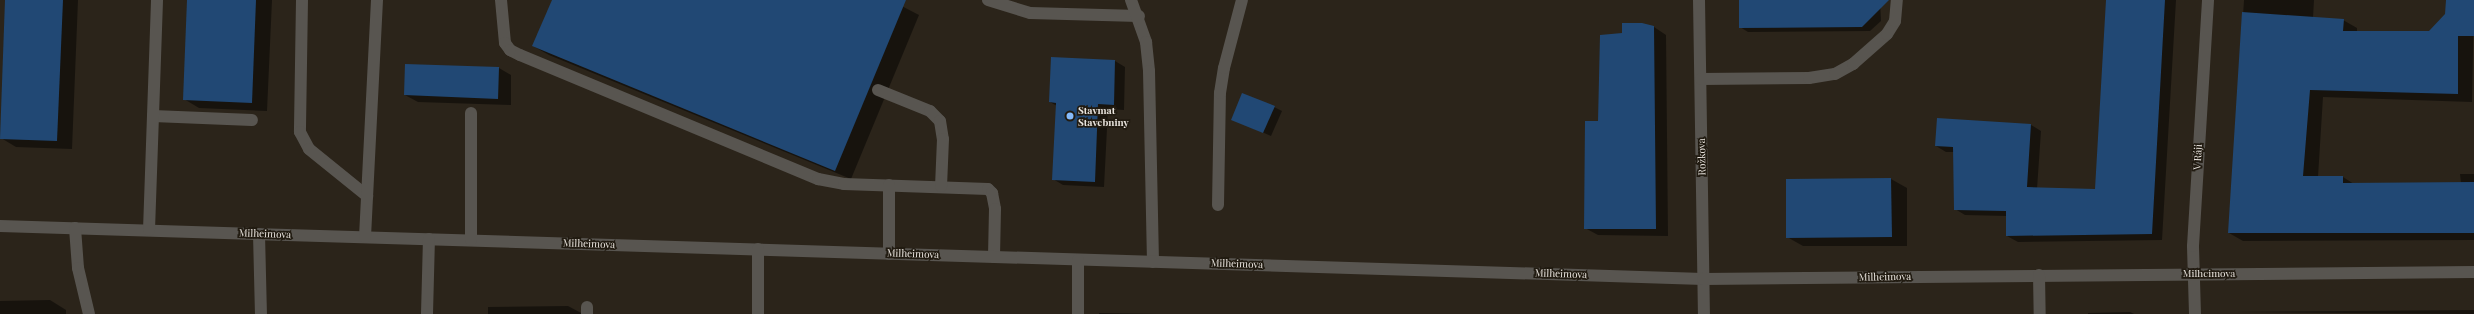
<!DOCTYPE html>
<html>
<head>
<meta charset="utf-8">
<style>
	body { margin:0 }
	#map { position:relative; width:2474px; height:314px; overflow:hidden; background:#2b241a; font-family:"Playfair Display",serif }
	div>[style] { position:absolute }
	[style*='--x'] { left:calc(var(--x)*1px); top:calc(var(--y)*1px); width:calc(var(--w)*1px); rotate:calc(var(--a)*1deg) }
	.shadow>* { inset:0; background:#0007 }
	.building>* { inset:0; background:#214874 }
	.minor>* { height:12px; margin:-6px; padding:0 6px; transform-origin:6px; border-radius:6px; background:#585550 }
	.dots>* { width:11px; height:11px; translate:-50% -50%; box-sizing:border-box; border:2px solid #211b11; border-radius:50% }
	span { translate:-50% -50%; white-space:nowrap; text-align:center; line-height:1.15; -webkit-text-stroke:3.5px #211b11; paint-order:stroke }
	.poi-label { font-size:10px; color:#e9e4de; font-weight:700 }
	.left { translate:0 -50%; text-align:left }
	.street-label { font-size:10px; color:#e9e4de }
</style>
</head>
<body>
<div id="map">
	<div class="shadow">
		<i style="clip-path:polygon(6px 0,78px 0,72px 149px,16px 147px,1px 138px)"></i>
		<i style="clip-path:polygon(188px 0,272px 0,267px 111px,199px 108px,184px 99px)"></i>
		<i style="clip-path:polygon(553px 0,890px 0,919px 15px,851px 179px,549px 55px,533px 46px)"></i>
		<i style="clip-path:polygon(1740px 0,1880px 0,1881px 21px,1870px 31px,1748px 32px,1740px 27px)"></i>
		<i style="clip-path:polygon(2107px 0,2176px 0,2162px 240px,2018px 242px,2007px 236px,2007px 216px,1965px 215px,1955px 209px,1954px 152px,1946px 152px,1936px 146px,1938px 119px,2031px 125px,2041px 131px,2037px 189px,2096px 190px)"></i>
		<i style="clip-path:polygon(2244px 0,2314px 0,2313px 18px,2343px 20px,2357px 28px,2357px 32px,2430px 32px,2446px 14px,2447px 0,2474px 0,2472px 102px,2323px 97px,2318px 177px,2343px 177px,2354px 184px,2461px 183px,2460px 174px,2474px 174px,2474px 240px,2243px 241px,2229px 233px)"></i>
		<i style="clip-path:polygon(1654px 27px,1666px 35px,1668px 236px,1598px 235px,1585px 228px,1599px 122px)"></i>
		<i style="clip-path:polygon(1052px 58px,1115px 61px,1125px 67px,1124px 110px,1108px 109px,1104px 187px,1063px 185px,1053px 179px,1057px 106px,1050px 102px)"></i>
		<i style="clip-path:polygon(499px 68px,511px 75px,511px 105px,418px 102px,405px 95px)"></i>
		<i style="clip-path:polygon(1274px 107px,1282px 111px,1271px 136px,1232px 119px)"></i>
		<i style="clip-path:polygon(1891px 179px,1907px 188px,1907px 246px,1803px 246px,1787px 237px,1787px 180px)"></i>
		<i style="clip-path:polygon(50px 300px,66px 310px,66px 314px,0 314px,0 301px)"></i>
		<i style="clip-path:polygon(568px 306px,583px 314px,488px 314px,488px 307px)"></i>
		<i style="clip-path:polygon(2474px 310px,2474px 314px,2235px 312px)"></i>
		<i style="clip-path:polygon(2130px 312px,2134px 314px,2088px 314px,2088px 313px)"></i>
		<i style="clip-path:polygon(1099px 313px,1157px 314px,1099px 314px)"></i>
	</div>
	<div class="building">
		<i style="clip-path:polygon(5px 0,63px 0,57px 141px,0 139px)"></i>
		<i style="clip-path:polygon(187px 0,256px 0,252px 103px,183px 100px)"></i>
		<i style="clip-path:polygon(552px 0,906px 0,835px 171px,532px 46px)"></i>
		<i style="clip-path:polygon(1739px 0,1889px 0,1862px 27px,1739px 28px)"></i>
		<i style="clip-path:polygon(2106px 0,2165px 0,2152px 234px,2006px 236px,2006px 211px,1954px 210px,1953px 147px,1935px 146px,1937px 118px,2031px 124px,2027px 187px,2095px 189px)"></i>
		<i style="clip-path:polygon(2446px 0,2474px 0,2474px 36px,2458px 36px,2458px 94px,2310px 90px,2303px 176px,2343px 176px,2343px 183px,2474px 182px,2474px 233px,2228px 233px,2242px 12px,2344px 19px,2343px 31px,2429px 31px,2445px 14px)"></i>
		<i style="clip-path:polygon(1622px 23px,1642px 23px,1654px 26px,1656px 229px,1584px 229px,1585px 121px,1598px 121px,1600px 35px,1622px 33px)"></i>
		<i style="clip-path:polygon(1051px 57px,1115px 60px,1114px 105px,1098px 104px,1095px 182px,1052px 180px,1056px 103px,1049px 102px)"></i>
		<i style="clip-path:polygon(405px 64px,499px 67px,498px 99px,404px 95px)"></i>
		<i style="clip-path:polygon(1242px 93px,1275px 106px,1263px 133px,1231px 120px)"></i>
		<i style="clip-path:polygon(1891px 178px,1892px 237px,1786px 238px,1786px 179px)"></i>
	</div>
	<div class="minor">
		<i style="--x:302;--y:0;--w:132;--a:90.9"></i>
		<i style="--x:300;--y:132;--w:19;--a:62"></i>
		<i style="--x:309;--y:149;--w:75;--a:39"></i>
		<i style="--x:501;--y:0;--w:43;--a:84.7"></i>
		<i style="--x:505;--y:43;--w:9;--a:54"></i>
		<i style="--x:510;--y:50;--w:11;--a:27"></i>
		<i style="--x:520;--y:55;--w:323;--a:22.6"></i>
		<i style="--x:818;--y:179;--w:26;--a:11"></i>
		<i style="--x:844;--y:184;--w:144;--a:2"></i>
		<i style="--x:988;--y:189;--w:6;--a:45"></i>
		<i style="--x:992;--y:193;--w:16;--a:79"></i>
		<i style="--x:995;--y:209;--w:48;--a:91.2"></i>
		<i style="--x:988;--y:0;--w:44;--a:17.2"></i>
		<i style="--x:1030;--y:13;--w:109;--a:1.6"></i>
		<i style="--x:1131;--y:0;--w:45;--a:70.3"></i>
		<i style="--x:1146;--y:42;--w:29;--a:84"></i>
		<i style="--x:1149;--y:71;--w:191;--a:88.8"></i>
		<i style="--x:1699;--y:0;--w:314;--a:89.1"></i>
		<i style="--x:1701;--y:79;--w:108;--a:-0.5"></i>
		<i style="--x:1809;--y:78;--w:26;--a:-9"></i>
		<i style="--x:1835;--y:74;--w:21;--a:-29"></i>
		<i style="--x:1853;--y:64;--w:45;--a:-41.4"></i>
		<i style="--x:1887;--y:34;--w:15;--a:-58"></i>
		<i style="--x:1895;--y:21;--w:21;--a:-85"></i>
		<i style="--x:878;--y:90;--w:56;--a:22"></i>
		<i style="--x:930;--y:111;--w:14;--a:45"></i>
		<i style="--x:940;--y:121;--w:18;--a:81"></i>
		<i style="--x:943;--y:139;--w:47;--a:92.4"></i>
		<i style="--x:153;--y:116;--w:99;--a:2.3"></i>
		<i style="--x:889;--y:185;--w:69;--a:90"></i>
		<i style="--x:1218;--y:205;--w:112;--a:-89"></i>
		<i style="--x:1220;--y:93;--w:25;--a:-81"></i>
		<i style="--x:1224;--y:68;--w:70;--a:-75.2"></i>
		<i style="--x:0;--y:226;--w:1704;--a:1.78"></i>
		<i style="--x:1703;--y:279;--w:771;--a:-0.52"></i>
		<i style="--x:75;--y:228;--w:40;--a:85.7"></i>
		<i style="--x:78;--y:268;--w:47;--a:76.6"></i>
		<i style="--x:149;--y:230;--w:230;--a:-88"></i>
		<i style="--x:259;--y:234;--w:80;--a:88.6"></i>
		<i style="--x:365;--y:237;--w:237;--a:-87.1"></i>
		<i style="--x:471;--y:240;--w:127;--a:-90"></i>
		<i style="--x:758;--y:249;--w:65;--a:90"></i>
		<i style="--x:1078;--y:260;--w:54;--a:90"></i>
		<i style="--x:2039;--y:275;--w:39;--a:89"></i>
		<i style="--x:587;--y:307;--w:7;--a:90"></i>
		<i style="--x:427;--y:314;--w:75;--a:-88.5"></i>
		<i style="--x:2195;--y:314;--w:68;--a:-91.7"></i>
		<i style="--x:2193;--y:246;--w:246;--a:-86.5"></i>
	</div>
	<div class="dots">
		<i style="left:1070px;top:116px;background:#86bbfb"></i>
	</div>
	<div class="poi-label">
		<span class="left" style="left:1078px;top:116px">Stavmat<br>Stavebniny</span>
	</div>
	<div class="street-label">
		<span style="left:1702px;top:157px;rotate:-91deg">Rožkova</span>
		<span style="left:2198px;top:157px;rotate:-87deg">V Ráji</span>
		<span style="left:265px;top:234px;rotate:2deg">Milheimova</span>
		<span style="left:589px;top:244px;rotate:2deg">Milheimova</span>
		<span style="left:913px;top:254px;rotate:2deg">Milheimova</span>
		<span style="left:1237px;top:264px;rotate:2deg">Milheimova</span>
		<span style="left:1561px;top:274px;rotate:2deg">Milheimova</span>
		<span style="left:2209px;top:274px">Milheimova</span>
		<span style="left:1885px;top:277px;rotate:-1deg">Milheimova</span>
	</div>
</div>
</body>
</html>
